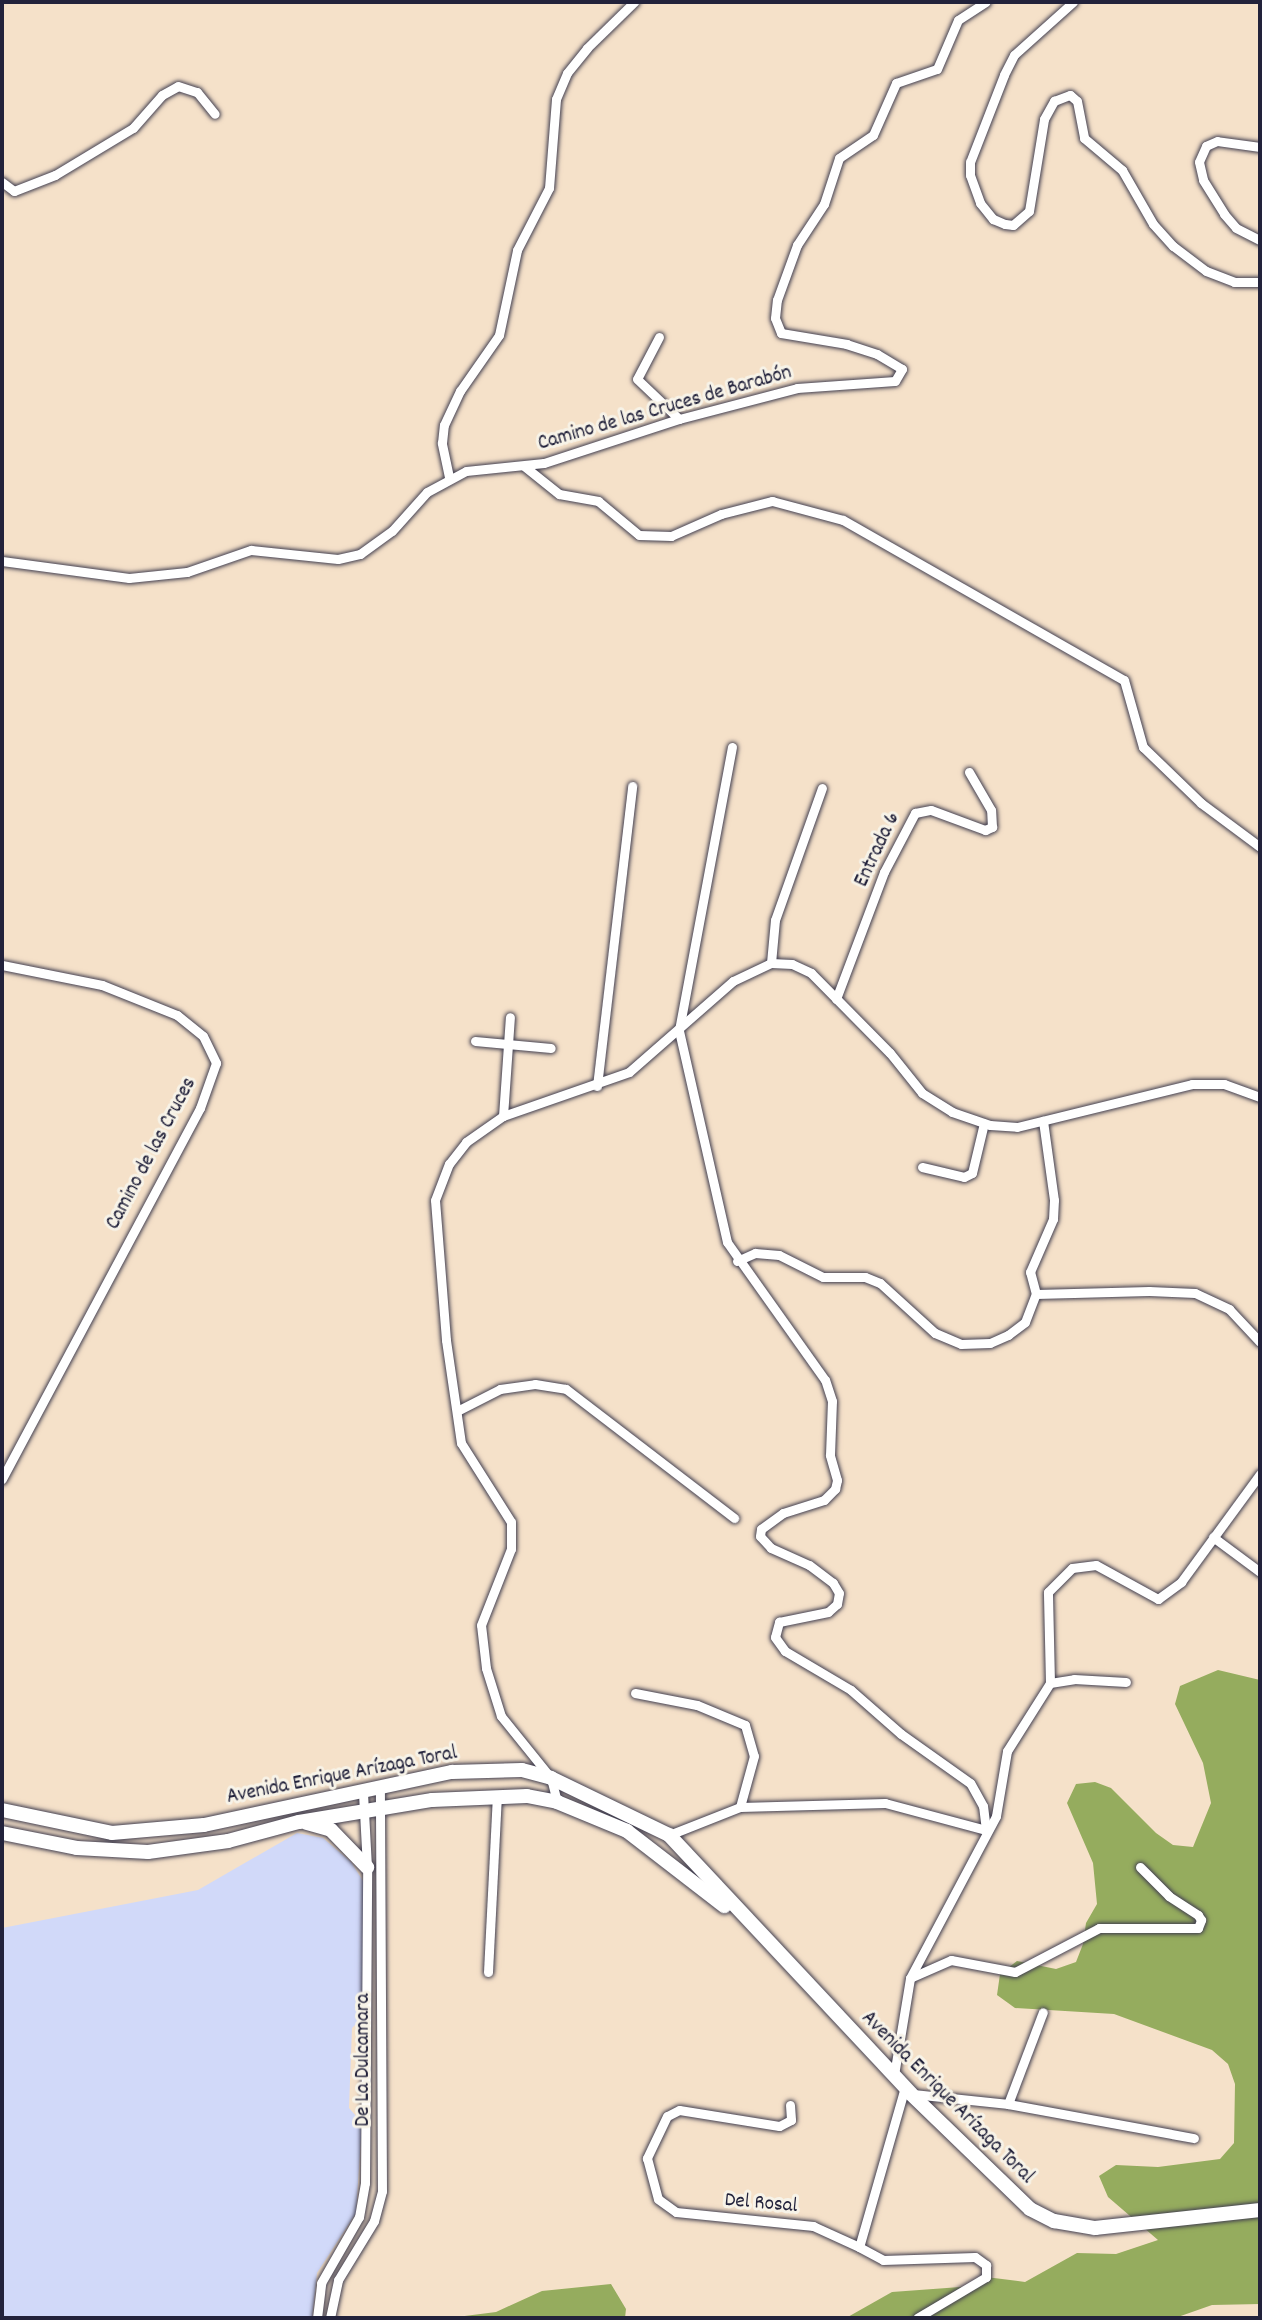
<!DOCTYPE html>
<html>
<head>
<meta charset="utf-8">
<style>
	body { margin:0 }
	#map { position:relative; width:1262px; height:2320px; overflow:hidden; background:#f5e1c9; font-family:Dekko,sans-serif }
	div>[style] { position:absolute }
	[style*='--x'] { left:calc(var(--x)*1px); top:calc(var(--y)*1px); width:calc(var(--w)*1px); rotate:calc(var(--a)*1deg) }
	.built>* { inset:0; background:#d1d9f9 }
	.forest>* { inset:0; background:#95ac5e }
	.roads { filter:drop-shadow(0 0 2px #423f50) drop-shadow(0 0 2px #423f50) }
	.minor>* { height:9px; margin:-4.5px; padding:0 4.5px; transform-origin:4.5px; border-radius:4.5px; background:#fff }
	.primary>* { height:14px; margin:-7px; padding:0 7px; transform-origin:7px; border-radius:7px; background:#fff }
	span { translate:-50% -50%; white-space:nowrap; text-align:center; line-height:1.15; -webkit-text-stroke:6px #f7f3e8; paint-order:stroke }
	.street-label { font-size:21px; color:#22223b }
	.frame { position:absolute; inset:0; border:4px solid #22223b; pointer-events:none }
</style>
</head>
<body>
<div id="map">
	<div class="built">
		<i style="clip-path:polygon(297px 1833px,323px 1838px,351px 1862px,363px 1881px,367px 2013px,352px 2028px,349px 2108px,362px 2123px,356px 2213px,317px 2273px,312px 2318px,2px 2318px,2px 1928px,198px 1890px)"></i>
	</div>
	<div class="forest">
		<i style="clip-path:polygon(1218px 1670px,1260px 1680px,1260px 2304px,1212px 2305px,1175px 2318px,846px 2318px,892px 2292px,974px 2286px,986px 2277px,1025px 2282px,1077px 2253px,1116px 2254px,1158px 2240px,1108px 2197px,1099px 2176px,1116px 2165px,1158px 2167px,1220px 2159px,1234px 2143px,1235px 2084px,1228px 2064px,1212px 2050px,1114px 2014px,1015px 2008px,997px 1995px,1000px 1974px,1017px 1961px,1056px 1969px,1076px 1962px,1083px 1944px,1086px 1923px,1097px 1904px,1093px 1863px,1067px 1803px,1076px 1784px,1095px 1782px,1111px 1788px,1156px 1833px,1173px 1845px,1193px 1847px,1211px 1803px,1203px 1763px,1175px 1704px,1180px 1686px)"></i>
		<i style="clip-path:polygon(611px 2284px,626px 2309px,625px 2318px,449px 2318px,496px 2312px,542px 2291px)"></i>
	</div>
	<div class="roads">
		<div class="minor">
			<i style="--x:1073;--y:2;--w:79;--a:138.1"></i>
			<i style="--x:1014;--y:55;--w:22;--a:117"></i>
			<i style="--x:1004;--y:75;--w:93;--a:111.3"></i>
			<i style="--x:970;--y:162;--w:13;--a:90"></i>
			<i style="--x:970;--y:175;--w:30;--a:70"></i>
			<i style="--x:980;--y:203;--w:21;--a:51"></i>
			<i style="--x:993;--y:219;--w:13;--a:23"></i>
			<i style="--x:1005;--y:224;--w:8;--a:7"></i>
			<i style="--x:1013;--y:225;--w:21;--a:-41"></i>
			<i style="--x:1029;--y:211;--w:93;--a:-80.7"></i>
			<i style="--x:1044;--y:119;--w:21;--a:-61"></i>
			<i style="--x:1054;--y:101;--w:17;--a:-21"></i>
			<i style="--x:1070;--y:95;--w:9;--a:41"></i>
			<i style="--x:1077;--y:101;--w:38;--a:79"></i>
			<i style="--x:1084;--y:138;--w:50;--a:40.1"></i>
			<i style="--x:1122;--y:170;--w:62;--a:60.1"></i>
			<i style="--x:1153;--y:224;--w:30;--a:48"></i>
			<i style="--x:1173;--y:246;--w:41;--a:37.1"></i>
			<i style="--x:1206;--y:271;--w:30;--a:21"></i>
			<i style="--x:1234;--y:282;--w:26;--a:0"></i>
			<i style="--x:1260;--y:147;--w:43;--a:-172.1"></i>
			<i style="--x:1217;--y:141;--w:12;--a:156"></i>
			<i style="--x:1206;--y:146;--w:17;--a:114"></i>
			<i style="--x:1199;--y:162;--w:18;--a:77"></i>
			<i style="--x:1203;--y:180;--w:40;--a:58"></i>
			<i style="--x:1224;--y:214;--w:18;--a:49"></i>
			<i style="--x:1236;--y:228;--w:27;--a:27"></i>
			<i style="--x:2;--y:182;--w:15;--a:37"></i>
			<i style="--x:14;--y:191;--w:44;--a:-21.3"></i>
			<i style="--x:55;--y:175;--w:91;--a:-31.1"></i>
			<i style="--x:133;--y:128;--w:44;--a:-48.7"></i>
			<i style="--x:162;--y:95;--w:18;--a:-29"></i>
			<i style="--x:178;--y:86;--w:20;--a:18"></i>
			<i style="--x:197;--y:92;--w:28;--a:51"></i>
			<i style="--x:659;--y:337;--w:47;--a:117.6"></i>
			<i style="--x:637;--y:379;--w:58;--a:43.6"></i>
			<i style="--x:524;--y:466;--w:45;--a:38.7"></i>
			<i style="--x:559;--y:494;--w:40;--a:10"></i>
			<i style="--x:598;--y:501;--w:53;--a:39.7"></i>
			<i style="--x:639;--y:535;--w:32;--a:2"></i>
			<i style="--x:671;--y:536;--w:55;--a:-23.7"></i>
			<i style="--x:721;--y:514;--w:53;--a:-14.3"></i>
			<i style="--x:772;--y:501;--w:73;--a:15"></i>
			<i style="--x:843;--y:520;--w:323;--a:29.7"></i>
			<i style="--x:1124;--y:680;--w:70;--a:74.2"></i>
			<i style="--x:1143;--y:747;--w:81;--a:44"></i>
			<i style="--x:1201;--y:803;--w:74;--a:36.7"></i>
			<i style="--x:449;--y:477;--w:35;--a:-102"></i>
			<i style="--x:442;--y:443;--w:18;--a:-84"></i>
			<i style="--x:444;--y:425;--w:38;--a:-65"></i>
			<i style="--x:460;--y:391;--w:68;--a:-55.1"></i>
			<i style="--x:499;--y:335;--w:87;--a:-78"></i>
			<i style="--x:517;--y:250;--w:70;--a:-62.7"></i>
			<i style="--x:549;--y:188;--w:89;--a:-85.5"></i>
			<i style="--x:556;--y:99;--w:28;--a:-67"></i>
			<i style="--x:567;--y:73;--w:32;--a:-51"></i>
			<i style="--x:587;--y:48;--w:66;--a:-44.4"></i>
			<i style="--x:2;--y:561;--w:128;--a:7.6"></i>
			<i style="--x:129;--y:578;--w:58;--a:-5.9"></i>
			<i style="--x:187;--y:572;--w:68;--a:-19"></i>
			<i style="--x:251;--y:550;--w:87;--a:5.9"></i>
			<i style="--x:338;--y:559;--w:23;--a:-13"></i>
			<i style="--x:360;--y:554;--w:39;--a:-36"></i>
			<i style="--x:392;--y:531;--w:52;--a:-48.1"></i>
			<i style="--x:427;--y:492;--w:44;--a:-28.3"></i>
			<i style="--x:466;--y:471;--w:78;--a:-5.9"></i>
			<i style="--x:544;--y:463;--w:142;--a:-18.1"></i>
			<i style="--x:679;--y:419;--w:122;--a:-14.7"></i>
			<i style="--x:797;--y:388;--w:98;--a:-4.1"></i>
			<i style="--x:895;--y:381;--w:14;--a:-60"></i>
			<i style="--x:902;--y:369;--w:29;--a:-149"></i>
			<i style="--x:877;--y:354;--w:32;--a:-162"></i>
			<i style="--x:847;--y:344;--w:67;--a:-170.5"></i>
			<i style="--x:781;--y:333;--w:16;--a:-112"></i>
			<i style="--x:775;--y:318;--w:18;--a:-84"></i>
			<i style="--x:777;--y:300;--w:59;--a:-70"></i>
			<i style="--x:797;--y:245;--w:49;--a:-56.6"></i>
			<i style="--x:824;--y:204;--w:48;--a:-71.9"></i>
			<i style="--x:839;--y:158;--w:41;--a:-34.1"></i>
			<i style="--x:873;--y:135;--w:57;--a:-66.1"></i>
			<i style="--x:896;--y:83;--w:43;--a:-18.9"></i>
			<i style="--x:937;--y:69;--w:53;--a:-66.8"></i>
			<i style="--x:958;--y:20;--w:33;--a:-33"></i>
			<i style="--x:771;--y:963;--w:43;--a:-84.7"></i>
			<i style="--x:775;--y:920;--w:140;--a:-70.4"></i>
			<i style="--x:2;--y:965;--w:102;--a:11.3"></i>
			<i style="--x:102;--y:985;--w:81;--a:21.8"></i>
			<i style="--x:177;--y:1015;--w:33;--a:39"></i>
			<i style="--x:203;--y:1036;--w:30;--a:64"></i>
			<i style="--x:216;--y:1063;--w:48;--a:109.6"></i>
			<i style="--x:200;--y:1108;--w:421;--a:118.1"></i>
			<i style="--x:836;--y:999;--w:136;--a:-69.3"></i>
			<i style="--x:884;--y:872;--w:67;--a:-62.3"></i>
			<i style="--x:915;--y:813;--w:16;--a:-11"></i>
			<i style="--x:931;--y:810;--w:58;--a:20.3"></i>
			<i style="--x:985;--y:830;--w:8;--a:-23"></i>
			<i style="--x:992;--y:827;--w:17;--a:-93"></i>
			<i style="--x:991;--y:810;--w:44;--a:-120.1"></i>
			<i style="--x:475;--y:1041;--w:76;--a:5.3"></i>
			<i style="--x:597;--y:1086;--w:302;--a:-83.3"></i>
			<i style="--x:503;--y:1116;--w:99;--a:-86"></i>
			<i style="--x:922;--y:1167;--w:43;--a:13.4"></i>
			<i style="--x:964;--y:1177;--w:9;--a:-27"></i>
			<i style="--x:972;--y:1173;--w:51;--a:-76.5"></i>
			<i style="--x:737;--y:1261;--w:20;--a:-24"></i>
			<i style="--x:755;--y:1253;--w:24;--a:5"></i>
			<i style="--x:779;--y:1255;--w:49;--a:26.6"></i>
			<i style="--x:823;--y:1277;--w:42;--a:0"></i>
			<i style="--x:865;--y:1277;--w:16;--a:22"></i>
			<i style="--x:880;--y:1283;--w:74;--a:42.3"></i>
			<i style="--x:935;--y:1333;--w:28;--a:23"></i>
			<i style="--x:961;--y:1344;--w:29;--a:-2"></i>
			<i style="--x:990;--y:1343;--w:20;--a:-24"></i>
			<i style="--x:1008;--y:1335;--w:21;--a:-37"></i>
			<i style="--x:1025;--y:1322;--w:30;--a:-69"></i>
			<i style="--x:1036;--y:1294;--w:113;--a:-1.5"></i>
			<i style="--x:1149;--y:1291;--w:46;--a:2.5"></i>
			<i style="--x:1195;--y:1293;--w:38;--a:25"></i>
			<i style="--x:1229;--y:1309;--w:45;--a:46.8"></i>
			<i style="--x:1036;--y:1294;--w:23;--a:-105"></i>
			<i style="--x:1030;--y:1272;--w:58;--a:-66.5"></i>
			<i style="--x:1053;--y:1219;--w:19;--a:-87"></i>
			<i style="--x:1054;--y:1200;--w:80;--a:-97.9"></i>
			<i style="--x:457;--y:1411;--w:48;--a:-27.1"></i>
			<i style="--x:500;--y:1389;--w:35;--a:-8"></i>
			<i style="--x:535;--y:1384;--w:31;--a:9"></i>
			<i style="--x:566;--y:1389;--w:212;--a:37.5"></i>
			<i style="--x:1213;--y:1537;--w:59;--a:36.7"></i>
			<i style="--x:1050;--y:1683;--w:91;--a:-91.3"></i>
			<i style="--x:1048;--y:1592;--w:34;--a:-45"></i>
			<i style="--x:1072;--y:1568;--w:24;--a:-7"></i>
			<i style="--x:1096;--y:1565;--w:71;--a:28.7"></i>
			<i style="--x:1158;--y:1599;--w:29;--a:-36"></i>
			<i style="--x:1181;--y:1582;--w:134;--a:-53.8"></i>
			<i style="--x:635;--y:1693;--w:63;--a:11"></i>
			<i style="--x:697;--y:1705;--w:52;--a:22.6"></i>
			<i style="--x:745;--y:1725;--w:32;--a:74"></i>
			<i style="--x:754;--y:1756;--w:53;--a:105.4"></i>
			<i style="--x:557;--y:1802;--w:25;--a:-104"></i>
			<i style="--x:551;--y:1778;--w:80;--a:-128.9"></i>
			<i style="--x:501;--y:1716;--w:50;--a:-107.4"></i>
			<i style="--x:486;--y:1668;--w:43;--a:-96.6"></i>
			<i style="--x:481;--y:1625;--w:82;--a:-68.5"></i>
			<i style="--x:511;--y:1549;--w:27;--a:-90"></i>
			<i style="--x:511;--y:1522;--w:93;--a:-122.3"></i>
			<i style="--x:461;--y:1443;--w:104;--a:-98.3"></i>
			<i style="--x:446;--y:1340;--w:140;--a:-94.5"></i>
			<i style="--x:435;--y:1200;--w:39;--a:-69"></i>
			<i style="--x:449;--y:1164;--w:28;--a:-52"></i>
			<i style="--x:466;--y:1142;--w:45;--a:-35.1"></i>
			<i style="--x:503;--y:1116;--w:133;--a:-19.2"></i>
			<i style="--x:629;--y:1072;--w:138;--a:-41.2"></i>
			<i style="--x:733;--y:981;--w:42;--a:-25.3"></i>
			<i style="--x:771;--y:963;--w:21;--a:3"></i>
			<i style="--x:792;--y:964;--w:21;--a:25"></i>
			<i style="--x:811;--y:973;--w:112;--a:45.4"></i>
			<i style="--x:890;--y:1053;--w:51;--a:51.3"></i>
			<i style="--x:922;--y:1093;--w:36;--a:32"></i>
			<i style="--x:952;--y:1112;--w:40;--a:18.9"></i>
			<i style="--x:990;--y:1125;--w:27;--a:4"></i>
			<i style="--x:1017;--y:1127;--w:180;--a:-13.8"></i>
			<i style="--x:1192;--y:1084;--w:32;--a:0"></i>
			<i style="--x:1224;--y:1084;--w:38;--a:20"></i>
			<i style="--x:669;--y:1835;--w:76;--a:-21.5"></i>
			<i style="--x:740;--y:1807;--w:145;--a:-1.6"></i>
			<i style="--x:885;--y:1803;--w:105;--a:15"></i>
			<i style="--x:986;--y:1830;--w:24;--a:-97"></i>
			<i style="--x:983;--y:1806;--w:26;--a:-119"></i>
			<i style="--x:970;--y:1783;--w:85;--a:-144.6"></i>
			<i style="--x:901;--y:1734;--w:67;--a:-138.7"></i>
			<i style="--x:851;--y:1690;--w:77;--a:-149.4"></i>
			<i style="--x:785;--y:1651;--w:17;--a:-126"></i>
			<i style="--x:775;--y:1637;--w:16;--a:-75"></i>
			<i style="--x:779;--y:1622;--w:50;--a:-11.5"></i>
			<i style="--x:828;--y:1612;--w:12;--a:-42"></i>
			<i style="--x:837;--y:1604;--w:11;--a:-80"></i>
			<i style="--x:839;--y:1593;--w:12;--a:-121"></i>
			<i style="--x:833;--y:1583;--w:30;--a:-143"></i>
			<i style="--x:809;--y:1565;--w:42;--a:-155.9"></i>
			<i style="--x:771;--y:1548;--w:16;--a:-133"></i>
			<i style="--x:760;--y:1536;--w:7;--a:-82"></i>
			<i style="--x:761;--y:1529;--w:27;--a:-36"></i>
			<i style="--x:783;--y:1513;--w:43;--a:-17.6"></i>
			<i style="--x:824;--y:1500;--w:16;--a:-45"></i>
			<i style="--x:835;--y:1489;--w:9;--a:-77"></i>
			<i style="--x:837;--y:1480;--w:26;--a:-106"></i>
			<i style="--x:830;--y:1455;--w:54;--a:-87.9"></i>
			<i style="--x:832;--y:1401;--w:22;--a:-108"></i>
			<i style="--x:825;--y:1380;--w:169;--a:-125.4"></i>
			<i style="--x:727;--y:1242;--w:217;--a:-102.8"></i>
			<i style="--x:679;--y:1030;--w:288;--a:-79.4"></i>
			<i style="--x:488;--y:1972;--w:177;--a:-87.1"></i>
			<i style="--x:910;--y:1978;--w:45;--a:-23.7"></i>
			<i style="--x:951;--y:1960;--w:65;--a:10.6"></i>
			<i style="--x:1015;--y:1972;--w:95;--a:-27.6"></i>
			<i style="--x:1099;--y:1928;--w:99;--a:0"></i>
			<i style="--x:1198;--y:1928;--w:9;--a:-69"></i>
			<i style="--x:1201;--y:1920;--w:6;--a:-121"></i>
			<i style="--x:1198;--y:1915;--w:35;--a:-147"></i>
			<i style="--x:1169;--y:1896;--w:41;--a:-135"></i>
			<i style="--x:894;--y:2075;--w:98;--a:-80.6"></i>
			<i style="--x:910;--y:1978;--w:183;--a:-62"></i>
			<i style="--x:996;--y:1816;--w:66;--a:-80.4"></i>
			<i style="--x:1007;--y:1751;--w:80;--a:-57.7"></i>
			<i style="--x:1050;--y:1683;--w:24;--a:-9"></i>
			<i style="--x:1074;--y:1679;--w:52;--a:3.3"></i>
			<i style="--x:905;--y:2087;--w:166;--a:106"></i>
			<i style="--x:859;--y:2247;--w:27;--a:28"></i>
			<i style="--x:883;--y:2260;--w:92;--a:-1.9"></i>
			<i style="--x:975;--y:2257;--w:14;--a:36"></i>
			<i style="--x:986;--y:2265;--w:12;--a:90"></i>
			<i style="--x:986;--y:2277;--w:80;--a:149.3"></i>
			<i style="--x:913;--y:2094;--w:96;--a:6"></i>
			<i style="--x:1008;--y:2104;--w:189;--a:10.4"></i>
			<i style="--x:1008;--y:2104;--w:98;--a:-69.2"></i>
			<i style="--x:790;--y:2105;--w:15;--a:86"></i>
			<i style="--x:791;--y:2120;--w:13;--a:153"></i>
			<i style="--x:779;--y:2126;--w:101;--a:-170.9"></i>
			<i style="--x:679;--y:2110;--w:13;--a:153"></i>
			<i style="--x:667;--y:2116;--w:47;--a:115.5"></i>
			<i style="--x:647;--y:2158;--w:42;--a:75"></i>
			<i style="--x:658;--y:2199;--w:22;--a:36"></i>
			<i style="--x:676;--y:2212;--w:138;--a:5.8"></i>
			<i style="--x:813;--y:2226;--w:51;--a:24.5"></i>
			<i style="--x:317;--y:2318;--w:35;--a:-83"></i>
			<i style="--x:321;--y:2283;--w:76;--a:-60.1"></i>
			<i style="--x:359;--y:2217;--w:35;--a:-80"></i>
			<i style="--x:365;--y:2183;--w:316;--a:-89.6"></i>
			<i style="--x:367;--y:1867;--w:74;--a:-93.1"></i>
			<i style="--x:330;--y:2318;--w:39;--a:-78"></i>
			<i style="--x:338;--y:2280;--w:69;--a:-58.6"></i>
			<i style="--x:374;--y:2221;--w:31;--a:-75"></i>
			<i style="--x:382;--y:2191;--w:402;--a:-90.3"></i>
		</div>
		<div class="primary">
			<i style="--x:2;--y:1810;--w:112;--a:11.8"></i>
			<i style="--x:112;--y:1833;--w:92;--a:-5"></i>
			<i style="--x:204;--y:1825;--w:254;--a:-12.1"></i>
			<i style="--x:452;--y:1772;--w:70;--a:-1.6"></i>
			<i style="--x:522;--y:1770;--w:30;--a:15"></i>
			<i style="--x:551;--y:1778;--w:131;--a:25.8"></i>
			<i style="--x:669;--y:1835;--w:354;--a:46.9"></i>
			<i style="--x:911;--y:2094;--w:165;--a:44"></i>
			<i style="--x:1030;--y:2209;--w:27;--a:27"></i>
			<i style="--x:1054;--y:2221;--w:42;--a:9.7"></i>
			<i style="--x:1095;--y:2228;--w:166;--a:-6.2"></i>
			<i style="--x:307;--y:1823;--w:25;--a:16"></i>
			<i style="--x:331;--y:1830;--w:52;--a:45.8"></i>
			<i style="--x:2;--y:1833;--w:76;--a:11.3"></i>
			<i style="--x:77;--y:1848;--w:71;--a:3.2"></i>
			<i style="--x:148;--y:1852;--w:81;--a:-7.8"></i>
			<i style="--x:228;--y:1841;--w:73;--a:-15"></i>
			<i style="--x:299;--y:1822;--w:135;--a:-9.4"></i>
			<i style="--x:432;--y:1800;--w:95;--a:-2.4"></i>
			<i style="--x:527;--y:1796;--w:31;--a:11"></i>
			<i style="--x:557;--y:1802;--w:76;--a:22.5"></i>
			<i style="--x:627;--y:1831;--w:123;--a:37.7"></i>
		</div>
	</div>
	<div class="street-label">
		<span style="left:665px;top:409px;rotate:-16deg">Camino de las Cruces de Barabón</span>
		<span style="left:878px;top:850px;rotate:-65deg">Entrada 6</span>
		<span style="left:152px;top:1154px;rotate:-62deg">Camino de las Cruces</span>
		<span style="left:342px;top:1776px;rotate:-11deg">Avenida Enrique Arízaga Toral</span>
		<span style="left:364px;top:2060px;rotate:-90deg">De La Dulcamara</span>
		<span style="left:947px;top:2098px;rotate:45deg">Avenida Enrique Arízaga Toral</span>
		<span style="left:761px;top:2204px;rotate:5deg">Del Rosal</span>
	</div>
	<div class="frame"></div>
</div>
</body>
</html>
